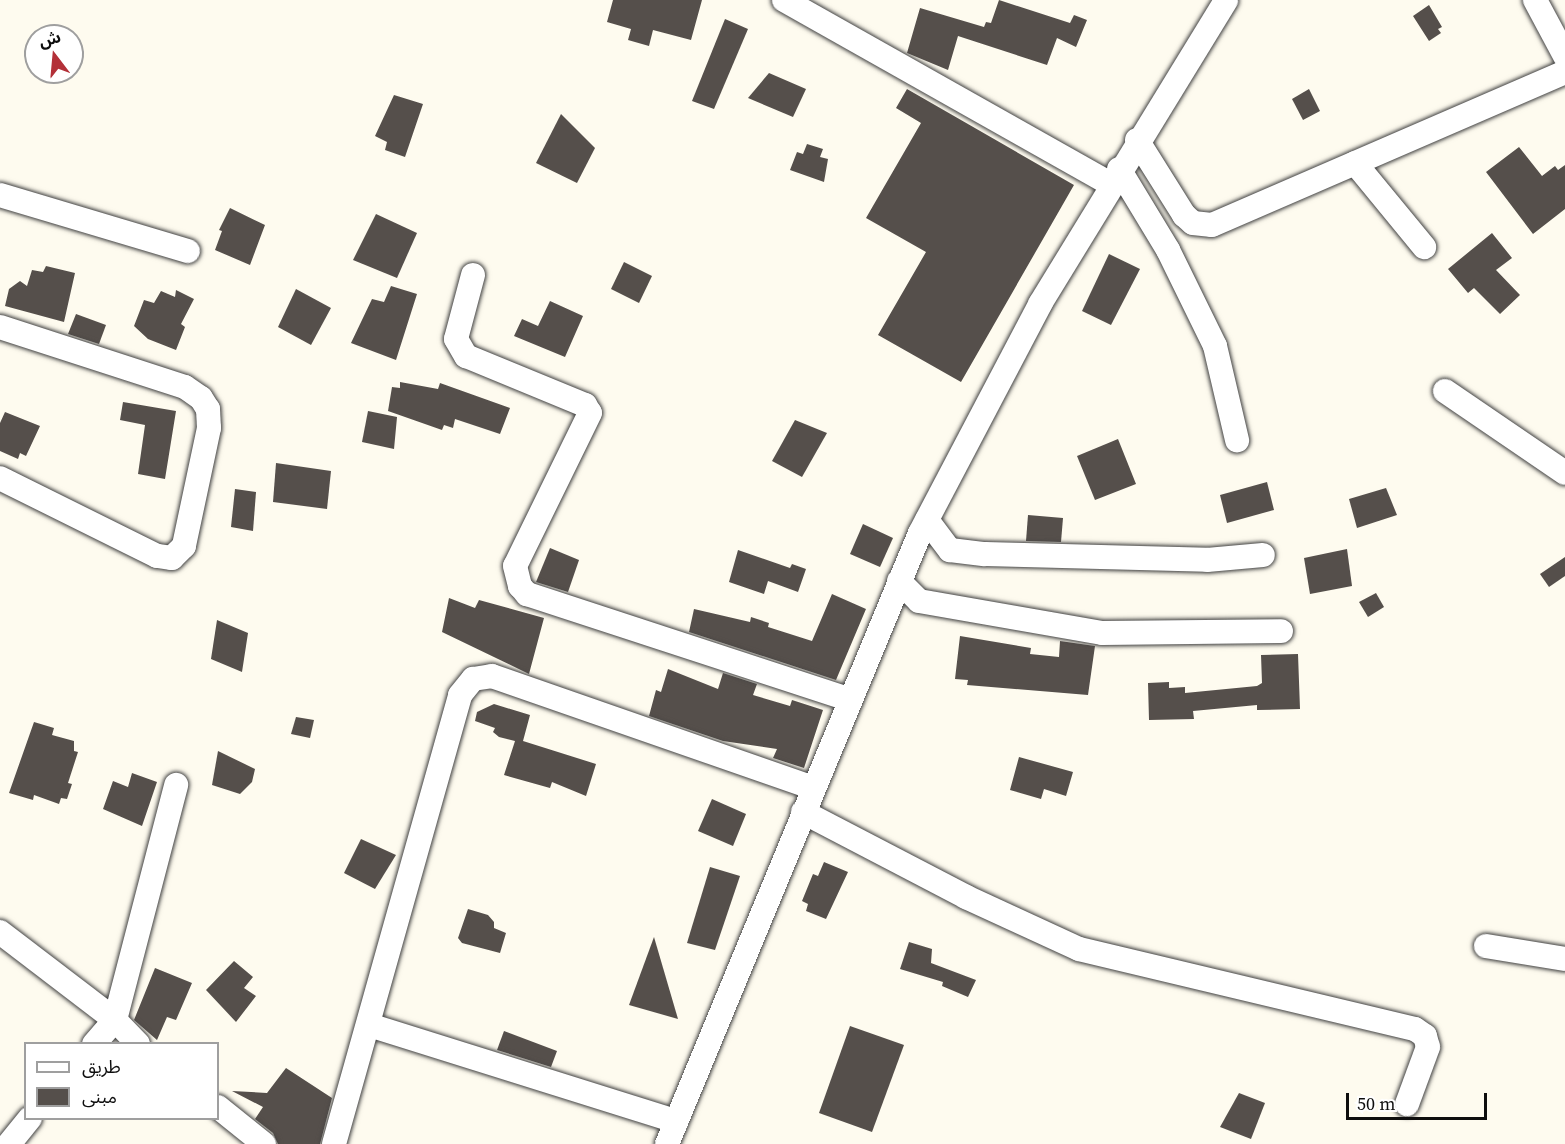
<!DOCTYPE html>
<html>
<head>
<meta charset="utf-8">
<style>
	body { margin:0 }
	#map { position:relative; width:1565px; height:1144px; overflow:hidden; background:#fefbef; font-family:"Source Serif 4","Noto Sans Arabic",serif }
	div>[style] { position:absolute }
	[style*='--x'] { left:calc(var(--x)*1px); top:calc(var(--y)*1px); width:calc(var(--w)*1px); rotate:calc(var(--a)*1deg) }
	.building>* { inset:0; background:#554f4b }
	.roads { filter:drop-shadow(0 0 2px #414141) drop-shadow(0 0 2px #414141) }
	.minor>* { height:24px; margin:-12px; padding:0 12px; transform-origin:12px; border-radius:12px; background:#fff }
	span { translate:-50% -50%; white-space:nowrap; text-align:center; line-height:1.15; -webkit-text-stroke:6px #fff; paint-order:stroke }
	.legend { position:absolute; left:24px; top:1042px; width:195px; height:78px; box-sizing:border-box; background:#fff; border:2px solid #9f9f9f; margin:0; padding:8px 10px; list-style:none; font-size:18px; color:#0e0e0e }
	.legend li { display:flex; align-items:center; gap:12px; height:30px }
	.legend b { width:30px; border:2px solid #9f9f9f }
	.north { position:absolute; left:24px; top:24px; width:60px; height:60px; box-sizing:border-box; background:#fff; border:2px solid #9f9f9f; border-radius:50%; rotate:344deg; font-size:16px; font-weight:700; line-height:24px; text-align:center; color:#0e0e0e }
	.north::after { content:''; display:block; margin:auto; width:21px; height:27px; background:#b33038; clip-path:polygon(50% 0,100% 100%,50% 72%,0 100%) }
	.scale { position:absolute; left:1346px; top:1093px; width:141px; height:27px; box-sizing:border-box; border:3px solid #0e0e0e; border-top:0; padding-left:8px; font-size:18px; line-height:21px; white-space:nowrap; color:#0e0e0e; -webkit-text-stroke:4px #fff; paint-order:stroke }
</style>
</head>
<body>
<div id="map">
	<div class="building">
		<i style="clip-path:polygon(613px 0,702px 0,691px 40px,653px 30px,649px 46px,628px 40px,631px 29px,607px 22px)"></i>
		<i style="clip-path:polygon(999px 0,1070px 23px,1074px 15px,1087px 20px,1076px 47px,1057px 38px,1047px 65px,958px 36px,948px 70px,907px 53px,920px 8px,984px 27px,986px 22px,991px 23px)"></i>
		<i style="clip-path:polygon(1429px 5px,1442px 27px,1438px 29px,1441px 33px,1429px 41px,1413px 16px)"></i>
		<i style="clip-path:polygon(725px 19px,748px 29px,714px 109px,692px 101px)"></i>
		<i style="clip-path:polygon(769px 73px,806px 89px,793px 117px,748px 98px)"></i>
		<i style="clip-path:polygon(907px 89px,1074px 185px,961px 382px,878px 335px,926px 252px,866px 218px,921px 123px,896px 108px)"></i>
		<i style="clip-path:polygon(1309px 89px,1320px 111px,1303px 120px,1292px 99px)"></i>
		<i style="clip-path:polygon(394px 95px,423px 104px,405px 157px,385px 150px,387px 142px,375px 136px)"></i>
		<i style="clip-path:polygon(561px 114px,595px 148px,577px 183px,536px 163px)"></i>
		<i style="clip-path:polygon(807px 144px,823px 149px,820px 157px,828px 159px,824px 182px,790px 170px,797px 152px,803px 154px)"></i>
		<i style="clip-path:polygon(1519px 147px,1542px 176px,1555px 166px,1558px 170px,1565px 165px,1565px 209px,1533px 234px,1486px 172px)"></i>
		<i style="clip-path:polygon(230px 208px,265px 225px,250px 265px,215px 250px,222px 231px,219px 230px)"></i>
		<i style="clip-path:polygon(376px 214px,417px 233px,397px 278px,353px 260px)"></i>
		<i style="clip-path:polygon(1492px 233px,1512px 258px,1496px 270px,1520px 295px,1500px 314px,1474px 288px,1468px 293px,1448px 269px)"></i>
		<i style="clip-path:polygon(1109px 254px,1140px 269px,1111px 325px,1082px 311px)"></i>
		<i style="clip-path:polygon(624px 262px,652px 276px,639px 303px,611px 289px)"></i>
		<i style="clip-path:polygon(46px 266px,75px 273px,64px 322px,5px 306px,9px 289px,20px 281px,27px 286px,32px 270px,43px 272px)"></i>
		<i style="clip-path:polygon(391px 286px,417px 294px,396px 360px,351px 343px,372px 299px,384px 302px)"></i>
		<i style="clip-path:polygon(296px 289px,331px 308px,311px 345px,278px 327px)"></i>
		<i style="clip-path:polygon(176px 290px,194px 299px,181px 324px,185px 327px,176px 350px,148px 339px,134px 326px,144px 300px,154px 303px,161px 291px,175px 297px)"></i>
		<i style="clip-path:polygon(550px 301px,583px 316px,565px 357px,514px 336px,522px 319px,538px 326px)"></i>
		<i style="clip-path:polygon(76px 314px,106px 325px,99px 344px,68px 334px)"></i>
		<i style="clip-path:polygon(400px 382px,438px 389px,440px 383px,510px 408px,500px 434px,455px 419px,453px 428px,444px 425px,442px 430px,388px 411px,392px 387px,400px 388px)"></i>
		<i style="clip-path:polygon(123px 402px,176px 411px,165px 479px,138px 474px,145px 425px,120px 420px)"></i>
		<i style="clip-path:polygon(368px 411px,397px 417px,394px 449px,362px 442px)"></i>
		<i style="clip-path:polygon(5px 412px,40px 426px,26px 456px,20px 453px,18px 459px,0 451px,0 423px)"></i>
		<i style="clip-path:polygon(795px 420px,827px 433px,802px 477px,772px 461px)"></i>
		<i style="clip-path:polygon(1118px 439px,1136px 484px,1095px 500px,1077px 456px)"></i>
		<i style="clip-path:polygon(276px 463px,331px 471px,327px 509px,273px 502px)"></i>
		<i style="clip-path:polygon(1267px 482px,1274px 510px,1227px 523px,1220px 495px)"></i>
		<i style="clip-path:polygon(1386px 488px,1397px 515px,1357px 528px,1349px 499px)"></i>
		<i style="clip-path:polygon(235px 489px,256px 492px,253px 531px,231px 527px)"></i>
		<i style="clip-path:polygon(1028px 515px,1063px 518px,1061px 542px,1026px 541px)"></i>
		<i style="clip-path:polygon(863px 524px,893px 538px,880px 567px,850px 554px)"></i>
		<i style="clip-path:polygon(550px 548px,579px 560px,568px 592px,536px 582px)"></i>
		<i style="clip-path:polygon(1347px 549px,1352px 586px,1310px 594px,1304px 558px)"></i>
		<i style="clip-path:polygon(738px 550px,790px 568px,792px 564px,806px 569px,798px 592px,768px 581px,764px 594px,729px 582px)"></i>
		<i style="clip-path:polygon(1565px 557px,1565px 576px,1549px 587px,1540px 574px)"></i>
		<i style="clip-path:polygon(1376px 593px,1384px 607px,1368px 617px,1359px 602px)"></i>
		<i style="clip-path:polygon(832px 594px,866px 609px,836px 680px,689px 632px,694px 609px,750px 622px,751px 617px,769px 623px,768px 627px,812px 641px)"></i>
		<i style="clip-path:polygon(449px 598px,475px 608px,479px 600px,544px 618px,529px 674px,442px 632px)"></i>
		<i style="clip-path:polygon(217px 620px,248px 633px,242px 672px,211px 659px)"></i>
		<i style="clip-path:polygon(960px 636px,1031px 648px,1030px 654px,1059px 657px,1060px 641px,1095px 646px,1088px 695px,967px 685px,968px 680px,955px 679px)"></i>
		<i style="clip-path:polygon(1298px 654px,1300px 709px,1257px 710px,1257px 705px,1193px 711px,1194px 719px,1149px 720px,1148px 683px,1169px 682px,1169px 688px,1185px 687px,1185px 693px,1257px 686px,1262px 683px,1261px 655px)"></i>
		<i style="clip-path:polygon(668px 669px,718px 689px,723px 673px,757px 684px,753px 695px,790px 706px,792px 700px,823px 710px,804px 768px,773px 758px,777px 749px,723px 741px,649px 716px,656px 690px,661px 692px)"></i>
		<i style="clip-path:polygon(494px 704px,530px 715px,523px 741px,596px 764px,586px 796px,552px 782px,550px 788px,504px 775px,515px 741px,499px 737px,493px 732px,495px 728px,475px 721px,477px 712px)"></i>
		<i style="clip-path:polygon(296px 717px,314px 720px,310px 738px,291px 734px)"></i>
		<i style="clip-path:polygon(34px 722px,54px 728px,52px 735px,74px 741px,74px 751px,78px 752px,68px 783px,72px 784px,67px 799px,61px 798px,59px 804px,34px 795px,33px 800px,9px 793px)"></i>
		<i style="clip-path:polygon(218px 751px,255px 769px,252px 782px,240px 794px,212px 785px)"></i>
		<i style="clip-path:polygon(1019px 757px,1073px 772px,1066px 796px,1044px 789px,1041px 799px,1010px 790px)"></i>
		<i style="clip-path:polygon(132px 773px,157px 782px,142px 826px,103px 809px,113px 781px,128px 787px)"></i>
		<i style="clip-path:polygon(712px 799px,746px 814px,733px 846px,698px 831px)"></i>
		<i style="clip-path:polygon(361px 839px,396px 855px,375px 889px,344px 873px)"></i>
		<i style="clip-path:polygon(824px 862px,848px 872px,826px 919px,806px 911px,808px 904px,802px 901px,813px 874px,818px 876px)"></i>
		<i style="clip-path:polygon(710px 867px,740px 876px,715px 950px,687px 943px)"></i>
		<i style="clip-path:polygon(468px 909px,488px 915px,494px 922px,494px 928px,506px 933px,500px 953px,462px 943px,458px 938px)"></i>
		<i style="clip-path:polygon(654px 937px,678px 1019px,629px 1005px)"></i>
		<i style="clip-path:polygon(909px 942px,932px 949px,931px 963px,976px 980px,968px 997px,942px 986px,943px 982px,900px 969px)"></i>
		<i style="clip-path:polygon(234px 961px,253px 977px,244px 988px,256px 996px,236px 1022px,206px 990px)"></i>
		<i style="clip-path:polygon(155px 968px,192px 983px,176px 1020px,167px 1017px,157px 1040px,134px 1020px)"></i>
		<i style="clip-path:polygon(850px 1026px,904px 1045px,872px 1132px,819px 1113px)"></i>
		<i style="clip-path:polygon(504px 1031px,557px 1051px,551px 1067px,497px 1050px)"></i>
		<i style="clip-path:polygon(286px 1068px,332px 1098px,320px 1144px,278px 1144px,273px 1133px,255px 1119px,263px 1107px,232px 1091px,267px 1093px)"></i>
		<i style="clip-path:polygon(1239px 1093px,1265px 1103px,1251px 1139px,1220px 1127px)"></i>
	</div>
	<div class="roads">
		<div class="minor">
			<i style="--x:784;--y:0;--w:374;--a:29.4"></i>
			<i style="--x:1535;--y:0;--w:64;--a:61.8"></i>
			<i style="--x:1137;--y:140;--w:89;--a:57.9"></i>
			<i style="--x:1184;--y:215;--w:12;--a:42"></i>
			<i style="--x:1193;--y:223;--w:19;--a:6"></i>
			<i style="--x:1212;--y:225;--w:385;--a:-23.4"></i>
			<i style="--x:1355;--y:163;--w:109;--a:50.6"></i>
			<i style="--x:1119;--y:169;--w:95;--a:58.8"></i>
			<i style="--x:1168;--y:250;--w:107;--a:63.9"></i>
			<i style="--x:1215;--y:346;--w:97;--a:76.8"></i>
			<i style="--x:0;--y:195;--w:196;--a:16.6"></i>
			<i style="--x:473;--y:275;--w:66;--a:104.9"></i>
			<i style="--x:456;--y:339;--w:20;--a:60"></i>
			<i style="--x:466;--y:356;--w:129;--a:22.4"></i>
			<i style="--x:585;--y:405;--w:9;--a:58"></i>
			<i style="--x:590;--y:413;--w:170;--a:116.1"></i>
			<i style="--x:515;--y:566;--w:21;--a:76"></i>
			<i style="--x:520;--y:586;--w:11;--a:49"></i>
			<i style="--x:527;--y:594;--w:339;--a:18.1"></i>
			<i style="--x:0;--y:327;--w:194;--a:18"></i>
			<i style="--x:185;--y:387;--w:19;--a:35"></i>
			<i style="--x:201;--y:398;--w:13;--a:58"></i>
			<i style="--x:208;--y:409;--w:19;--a:87"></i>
			<i style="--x:209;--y:428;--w:121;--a:102"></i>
			<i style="--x:184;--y:546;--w:17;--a:135"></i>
			<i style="--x:172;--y:558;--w:15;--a:-172"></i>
			<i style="--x:157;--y:556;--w:175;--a:-153.6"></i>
			<i style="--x:1445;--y:391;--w:145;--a:34.3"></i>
			<i style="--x:927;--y:520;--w:38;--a:53"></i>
			<i style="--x:950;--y:550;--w:35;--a:7"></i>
			<i style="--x:985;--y:554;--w:222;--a:1.5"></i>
			<i style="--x:1207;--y:560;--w:56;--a:-5.1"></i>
			<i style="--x:899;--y:581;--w:28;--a:45"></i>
			<i style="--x:919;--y:601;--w:186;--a:9.9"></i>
			<i style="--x:1102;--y:633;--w:179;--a:-0.6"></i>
			<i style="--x:803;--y:812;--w:184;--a:27.5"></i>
			<i style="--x:966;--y:897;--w:124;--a:24.7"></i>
			<i style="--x:1079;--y:949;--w:345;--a:13.4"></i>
			<i style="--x:1415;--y:1029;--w:12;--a:35"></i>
			<i style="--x:1425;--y:1036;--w:11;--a:75"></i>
			<i style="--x:1428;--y:1047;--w:61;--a:110.2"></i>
			<i style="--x:0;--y:932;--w:145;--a:37.4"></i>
			<i style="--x:115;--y:1020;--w:243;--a:-75.4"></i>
			<i style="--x:1486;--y:946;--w:80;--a:9.3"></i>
			<i style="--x:369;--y:1025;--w:322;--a:17.4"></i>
			<i style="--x:94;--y:1044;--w:32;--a:-49"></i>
			<i style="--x:115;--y:1020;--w:33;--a:46"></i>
			<i style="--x:218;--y:1107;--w:59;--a:38.8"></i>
			<i style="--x:9;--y:1144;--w:33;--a:-51"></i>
			<i style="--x:334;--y:1144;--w:466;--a:-74.3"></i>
			<i style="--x:460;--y:695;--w:21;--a:-51"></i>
			<i style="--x:473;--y:679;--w:19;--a:-9"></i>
			<i style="--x:492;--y:676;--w:340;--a:19.2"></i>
			<i style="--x:667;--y:1144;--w:661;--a:-67.51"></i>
			<i style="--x:920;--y:533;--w:259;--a:-62.3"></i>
			<i style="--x:1040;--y:304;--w:356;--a:-58.5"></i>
		</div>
	</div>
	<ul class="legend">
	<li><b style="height:8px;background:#fff"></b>طريق</li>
	<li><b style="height:16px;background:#554f4b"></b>مبنى</li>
	</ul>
	<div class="north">ش</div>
	<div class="scale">50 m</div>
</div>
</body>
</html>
